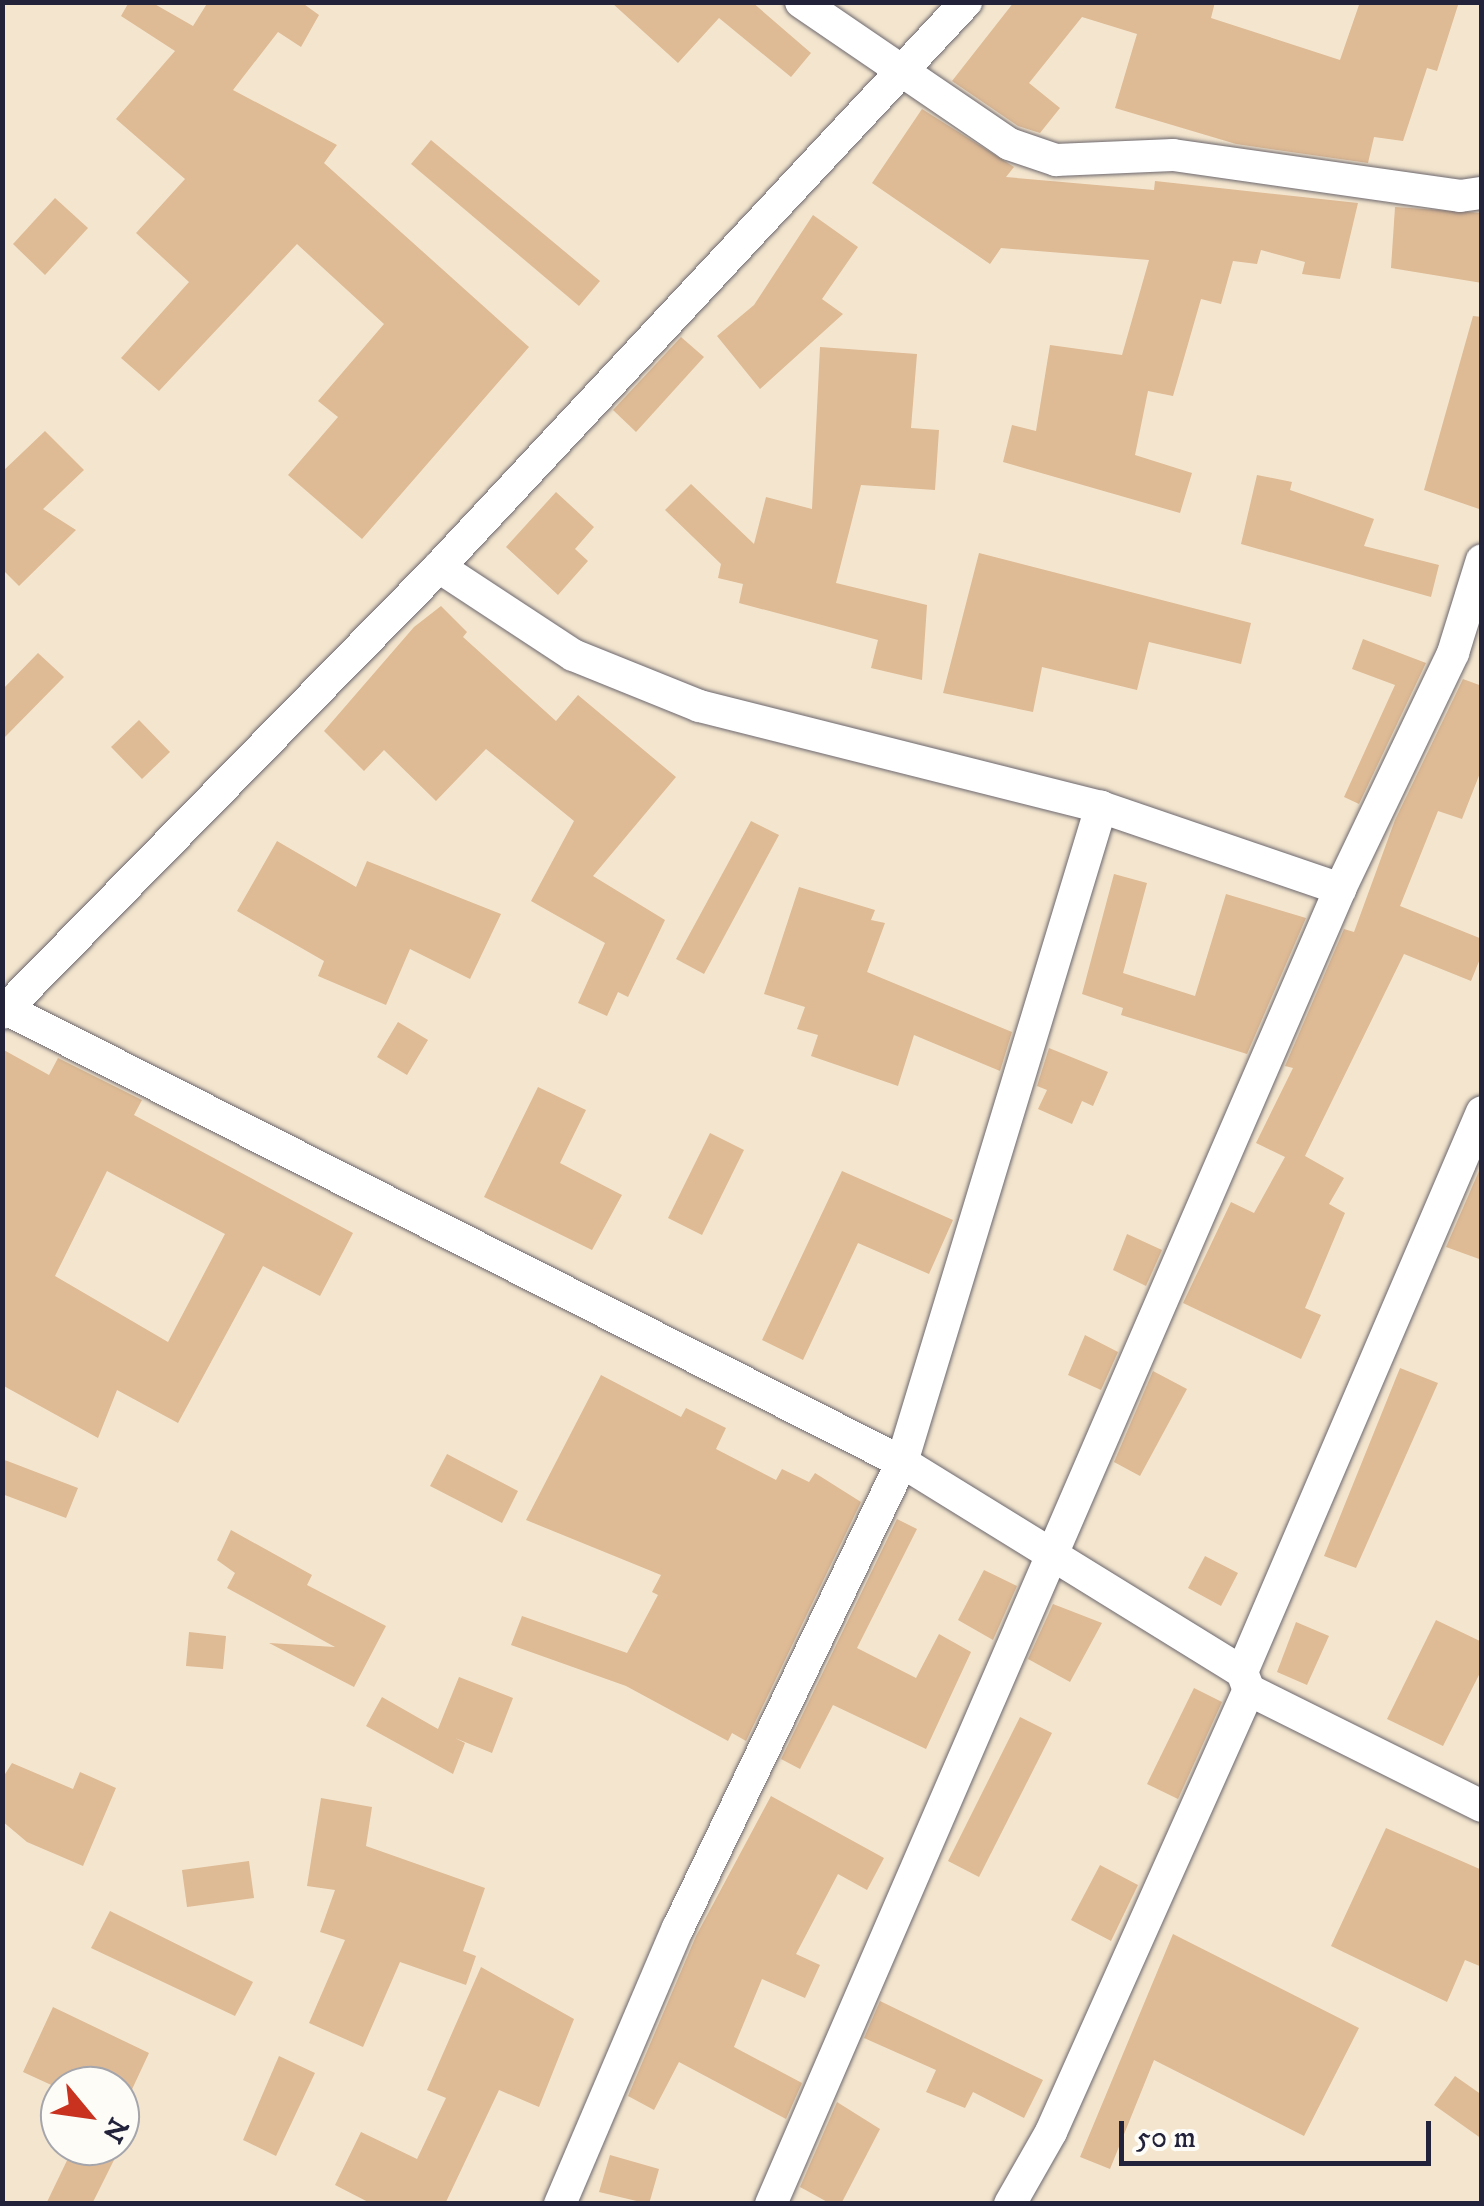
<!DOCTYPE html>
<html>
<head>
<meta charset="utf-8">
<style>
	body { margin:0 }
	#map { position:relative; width:1484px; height:2206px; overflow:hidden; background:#f4e6ce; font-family:"IM FELL DW Pica",serif }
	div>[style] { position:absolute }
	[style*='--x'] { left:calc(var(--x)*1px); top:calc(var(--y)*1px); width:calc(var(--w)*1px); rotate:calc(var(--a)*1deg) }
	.building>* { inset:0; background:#deba95 }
	.roads { filter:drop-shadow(0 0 2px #6c676e) drop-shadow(0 0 2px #6c676e) }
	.minor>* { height:32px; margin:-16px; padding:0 16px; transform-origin:16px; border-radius:16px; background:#fff }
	span { translate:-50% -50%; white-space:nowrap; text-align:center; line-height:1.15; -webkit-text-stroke:10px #fdfcf7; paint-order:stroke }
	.frame { position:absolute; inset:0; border:5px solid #22223b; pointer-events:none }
	.north { position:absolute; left:40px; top:2066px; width:100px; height:100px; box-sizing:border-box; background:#fdfcf7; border:2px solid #a5a5ac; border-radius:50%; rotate:119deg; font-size:28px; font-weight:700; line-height:40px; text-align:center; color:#22223b }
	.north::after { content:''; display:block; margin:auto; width:35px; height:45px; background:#c8321e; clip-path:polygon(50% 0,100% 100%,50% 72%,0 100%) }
	.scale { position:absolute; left:1119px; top:2121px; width:312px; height:45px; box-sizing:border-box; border:5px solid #22223b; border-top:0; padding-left:12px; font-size:30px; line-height:35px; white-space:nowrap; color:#22223b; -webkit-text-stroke:8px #fdfcf7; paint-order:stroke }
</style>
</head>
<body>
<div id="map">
	<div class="building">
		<i style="clip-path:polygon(129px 2px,151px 2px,193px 26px,208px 2px,301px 2px,319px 15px,301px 47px,278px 32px,233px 90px,337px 145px,324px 163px,529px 347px,362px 539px,288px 475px,338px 417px,318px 401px,384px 324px,297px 244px,159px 391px,121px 358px,189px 282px,136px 233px,185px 179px,116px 119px,175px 51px,121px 16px)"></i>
		<i style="clip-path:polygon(700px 2px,752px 2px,811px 53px,791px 77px,719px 18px,678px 63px,612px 3px)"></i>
		<i style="clip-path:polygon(1014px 2px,1215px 2px,1211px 18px,1340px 60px,1360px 2px,1459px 2px,1437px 71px,1427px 68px,1403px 141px,1374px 137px,1368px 163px,1236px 144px,1115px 108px,1137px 34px,1082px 17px,1029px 83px,1060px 108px,1040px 133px,1018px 126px,952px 81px)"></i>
		<i style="clip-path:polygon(922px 109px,1014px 167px,1006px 177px,1154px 190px,1155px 181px,1358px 203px,1340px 279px,1302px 274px,1305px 262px,1261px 250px,1257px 264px,1233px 261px,1221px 304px,1201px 299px,1173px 396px,1148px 391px,1135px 455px,1192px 473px,1180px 513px,1003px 462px,1012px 425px,1036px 431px,1050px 345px,1122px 355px,1149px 260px,1001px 248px,990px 264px,872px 183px)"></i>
		<i style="clip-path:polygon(431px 140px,600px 281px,579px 306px,411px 164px)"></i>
		<i style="clip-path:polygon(55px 198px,88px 228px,45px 275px,13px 244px)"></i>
		<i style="clip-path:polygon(1395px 207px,1482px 213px,1482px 283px,1391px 268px)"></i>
		<i style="clip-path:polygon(813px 215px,858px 247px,822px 299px,843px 314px,760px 389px,717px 336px,754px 305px)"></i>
		<i style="clip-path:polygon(1473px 316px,1482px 317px,1482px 510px,1424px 490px)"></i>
		<i style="clip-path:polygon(681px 337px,704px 357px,636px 432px,613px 410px)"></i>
		<i style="clip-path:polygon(820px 347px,917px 354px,911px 428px,939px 430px,935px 490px,861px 485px,836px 583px,927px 605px,922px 680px,871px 668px,878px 640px,739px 603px,743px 584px,718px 578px,721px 564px,665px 510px,691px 484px,754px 544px,766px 497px,812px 509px)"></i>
		<i style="clip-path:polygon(45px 431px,84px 470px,43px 509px,76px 530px,19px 586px,2px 569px,2px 472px)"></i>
		<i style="clip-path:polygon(1257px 475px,1292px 482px,1290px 490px,1374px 519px,1364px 546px,1439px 565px,1431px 597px,1241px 544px)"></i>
		<i style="clip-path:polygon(556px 492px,594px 527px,575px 549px,588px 561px,558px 595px,506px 547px)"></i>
		<i style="clip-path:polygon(979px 553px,1251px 623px,1241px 664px,1149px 642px,1137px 690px,1042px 667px,1033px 712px,943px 693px)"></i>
		<i style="clip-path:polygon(441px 606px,467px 632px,463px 637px,556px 721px,578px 695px,676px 777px,593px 876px,665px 920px,628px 997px,618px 992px,607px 1016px,578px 1003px,605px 943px,531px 901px,574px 821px,486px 749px,436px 801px,384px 750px,364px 771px,324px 731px,414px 627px)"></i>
		<i style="clip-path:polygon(1363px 639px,1426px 663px,1359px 804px,1344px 797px,1395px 685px,1352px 669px)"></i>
		<i style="clip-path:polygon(38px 653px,64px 677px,2px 740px,2px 690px)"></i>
		<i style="clip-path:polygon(1463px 679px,1482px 686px,1482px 768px,1462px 819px,1438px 811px,1400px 906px,1482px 939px,1482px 954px,1471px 981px,1404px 954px,1305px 1156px,1344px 1178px,1329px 1204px,1345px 1213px,1305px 1308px,1321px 1315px,1301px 1359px,1183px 1303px,1231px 1202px,1254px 1213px,1285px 1157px,1256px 1143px,1293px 1068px,1285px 1066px,1344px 929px,1354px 932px,1395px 820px)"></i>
		<i style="clip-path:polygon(139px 720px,170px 752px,142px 779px,111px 747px)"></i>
		<i style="clip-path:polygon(751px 821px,779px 835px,704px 974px,676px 959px)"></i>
		<i style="clip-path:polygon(277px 841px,356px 887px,367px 861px,501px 914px,470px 979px,410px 949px,386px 1005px,318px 976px,324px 961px,237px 911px)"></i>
		<i style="clip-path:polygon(1114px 874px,1147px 883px,1123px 973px,1195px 996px,1226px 894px,1306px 918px,1247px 1054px,1121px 1015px,1123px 1008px,1082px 994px)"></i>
		<i style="clip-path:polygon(799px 887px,875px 910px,871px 920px,885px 923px,867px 972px,1012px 1032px,1000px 1071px,914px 1035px,898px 1086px,811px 1056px,818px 1035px,797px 1029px,805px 1007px,764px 994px)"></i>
		<i style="clip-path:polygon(398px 1022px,428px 1040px,407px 1075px,377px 1057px)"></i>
		<i style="clip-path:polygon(1049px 1048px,1108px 1072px,1093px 1106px,1082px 1101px,1072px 1124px,1038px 1109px,1047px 1090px,1037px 1086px)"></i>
		<i style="clip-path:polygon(evenodd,2px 1049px,49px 1075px,58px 1058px,142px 1100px,134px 1115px,353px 1233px,320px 1296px,263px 1266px,178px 1423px,117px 1390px,98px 1438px,2px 1385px,2px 1049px,107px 1171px,225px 1234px,168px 1342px,55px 1276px,107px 1171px)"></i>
		<i style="clip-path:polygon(538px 1087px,586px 1110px,560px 1163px,622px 1195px,592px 1250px,484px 1197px)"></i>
		<i style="clip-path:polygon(710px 1133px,744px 1150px,702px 1235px,668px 1218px)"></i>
		<i style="clip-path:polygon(1482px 1164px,1482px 1260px,1446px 1247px)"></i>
		<i style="clip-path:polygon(842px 1171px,953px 1220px,929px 1274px,858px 1243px,803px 1360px,762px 1340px)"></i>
		<i style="clip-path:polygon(1127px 1234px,1162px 1250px,1146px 1286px,1113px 1270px)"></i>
		<i style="clip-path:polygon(1085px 1335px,1118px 1352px,1101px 1390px,1068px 1375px)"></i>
		<i style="clip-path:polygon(1400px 1368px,1438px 1383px,1356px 1568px,1324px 1556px)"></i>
		<i style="clip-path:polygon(1153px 1371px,1187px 1389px,1140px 1476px,1114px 1462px)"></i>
		<i style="clip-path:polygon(601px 1375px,681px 1417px,686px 1408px,726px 1428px,716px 1449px,776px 1480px,782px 1469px,809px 1482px,815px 1473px,861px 1502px,746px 1741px,732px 1733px,728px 1741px,626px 1686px,511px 1645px,522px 1616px,627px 1653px,658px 1595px,652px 1592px,661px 1575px,526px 1520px)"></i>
		<i style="clip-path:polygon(447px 1454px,518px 1491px,502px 1523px,430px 1486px)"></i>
		<i style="clip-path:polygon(2px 1459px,78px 1488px,66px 1518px,2px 1494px)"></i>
		<i style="clip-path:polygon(897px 1519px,917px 1529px,857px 1648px,916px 1678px,939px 1634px,971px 1652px,926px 1749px,833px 1705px,800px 1769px,781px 1759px)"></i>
		<i style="clip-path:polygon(231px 1530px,312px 1575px,307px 1585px,386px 1626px,354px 1687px,269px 1643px,335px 1647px,227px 1588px,235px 1573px,217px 1560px)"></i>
		<i style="clip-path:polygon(1205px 1556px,1238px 1573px,1221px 1606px,1188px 1588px)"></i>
		<i style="clip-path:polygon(984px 1570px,1017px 1586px,993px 1640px,958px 1620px)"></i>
		<i style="clip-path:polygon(1053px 1604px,1102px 1623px,1070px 1682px,1028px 1659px)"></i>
		<i style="clip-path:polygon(1436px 1620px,1482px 1642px,1482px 1669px,1443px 1746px,1387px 1719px)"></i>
		<i style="clip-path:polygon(1296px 1622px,1329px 1636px,1307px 1685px,1277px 1672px)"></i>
		<i style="clip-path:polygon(189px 1632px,226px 1636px,223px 1669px,186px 1666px)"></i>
		<i style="clip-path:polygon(459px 1677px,513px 1698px,492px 1753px,455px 1738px,465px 1743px,453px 1774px,366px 1726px,382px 1697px,438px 1729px)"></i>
		<i style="clip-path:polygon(1194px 1688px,1222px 1702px,1178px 1799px,1147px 1784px)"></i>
		<i style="clip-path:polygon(1020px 1717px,1052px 1733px,979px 1877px,948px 1861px)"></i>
		<i style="clip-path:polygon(12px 1763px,73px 1789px,80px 1772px,116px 1788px,83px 1866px,27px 1842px,2px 1821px,2px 1779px)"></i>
		<i style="clip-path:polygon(771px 1796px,884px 1858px,867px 1890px,838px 1874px,796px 1954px,820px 1965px,805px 1998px,762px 1979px,734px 2047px,802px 2083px,786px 2119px,679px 2062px,654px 2110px,628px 2096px,696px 1936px)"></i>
		<i style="clip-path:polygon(321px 1798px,372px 1807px,366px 1846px,485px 1888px,463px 1951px,476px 1956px,466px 1985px,400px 1962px,363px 2047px,309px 2023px,345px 1940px,320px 1932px,335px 1890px,307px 1886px)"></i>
		<i style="clip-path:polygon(1386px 1828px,1482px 1870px,1482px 1967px,1465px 1960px,1447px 2002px,1331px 1946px)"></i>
		<i style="clip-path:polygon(249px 1861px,254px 1898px,187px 1907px,182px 1870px)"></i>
		<i style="clip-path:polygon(1100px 1865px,1138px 1885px,1111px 1941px,1071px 1920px)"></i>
		<i style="clip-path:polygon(110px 1911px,253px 1982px,235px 2016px,91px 1948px)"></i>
		<i style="clip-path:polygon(1173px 1934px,1359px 2028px,1304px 2136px,1154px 2060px,1110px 2169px,1080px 2157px)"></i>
		<i style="clip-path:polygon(481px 1967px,574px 2019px,539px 2107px,499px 2090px,445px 2204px,372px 2204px,335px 2185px,361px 2132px,417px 2159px,446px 2098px,427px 2090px)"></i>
		<i style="clip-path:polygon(880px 2001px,1043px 2080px,1024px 2118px,973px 2092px,965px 2108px,926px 2092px,936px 2070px,864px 2038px)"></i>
		<i style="clip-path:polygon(53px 2007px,149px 2053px,120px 2115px,120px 2086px,60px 2089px,23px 2072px)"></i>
		<i style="clip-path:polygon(279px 2056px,315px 2073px,276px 2156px,243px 2140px)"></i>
		<i style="clip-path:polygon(1455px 2076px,1482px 2095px,1482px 2139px,1434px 2105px)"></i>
		<i style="clip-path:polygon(837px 2102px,880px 2129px,841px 2204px,831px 2204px,800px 2187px)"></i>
		<i style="clip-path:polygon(74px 2146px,114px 2160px,92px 2204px,46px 2204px)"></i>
		<i style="clip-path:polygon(610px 2155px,659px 2169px,649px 2204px,599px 2192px)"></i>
	</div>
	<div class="roads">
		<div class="minor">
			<i style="--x:801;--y:2;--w:252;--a:34.3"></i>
			<i style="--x:1009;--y:144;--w:50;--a:18.8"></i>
			<i style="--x:1056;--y:160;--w:117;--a:-2.4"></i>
			<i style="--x:1173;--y:155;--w:290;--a:8.1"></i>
			<i style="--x:1460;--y:196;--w:22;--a:-8"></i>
			<i style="--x:439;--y:567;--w:160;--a:33.3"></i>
			<i style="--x:573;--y:655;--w:136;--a:22"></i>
			<i style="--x:699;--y:706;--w:414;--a:14.1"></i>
			<i style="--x:1101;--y:807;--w:253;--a:18.9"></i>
			<i style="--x:2;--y:1007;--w:1008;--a:26.82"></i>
			<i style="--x:902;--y:1462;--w:400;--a:31.7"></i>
			<i style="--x:1242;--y:1672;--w:19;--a:69"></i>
			<i style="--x:1249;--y:1690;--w:260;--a:26.5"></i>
			<i style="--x:2;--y:1013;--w:624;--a:-45.58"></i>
			<i style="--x:439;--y:567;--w:773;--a:-46.99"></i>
			<i style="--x:1242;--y:1672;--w:609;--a:-66.8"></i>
			<i style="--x:560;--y:2204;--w:300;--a:-66.9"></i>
			<i style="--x:678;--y:1928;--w:517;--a:-64.33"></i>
			<i style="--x:902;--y:1462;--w:685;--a:-73.1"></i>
			<i style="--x:771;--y:2204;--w:1433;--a:-66.6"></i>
			<i style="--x:1340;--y:889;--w:262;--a:-64.4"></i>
			<i style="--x:1453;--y:653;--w:97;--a:-72.7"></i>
			<i style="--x:1010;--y:2204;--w:83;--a:-60.3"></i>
			<i style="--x:1051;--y:2132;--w:484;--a:-65.9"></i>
		</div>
	</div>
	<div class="frame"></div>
	<div class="north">N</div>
	<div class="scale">50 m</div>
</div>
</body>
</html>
